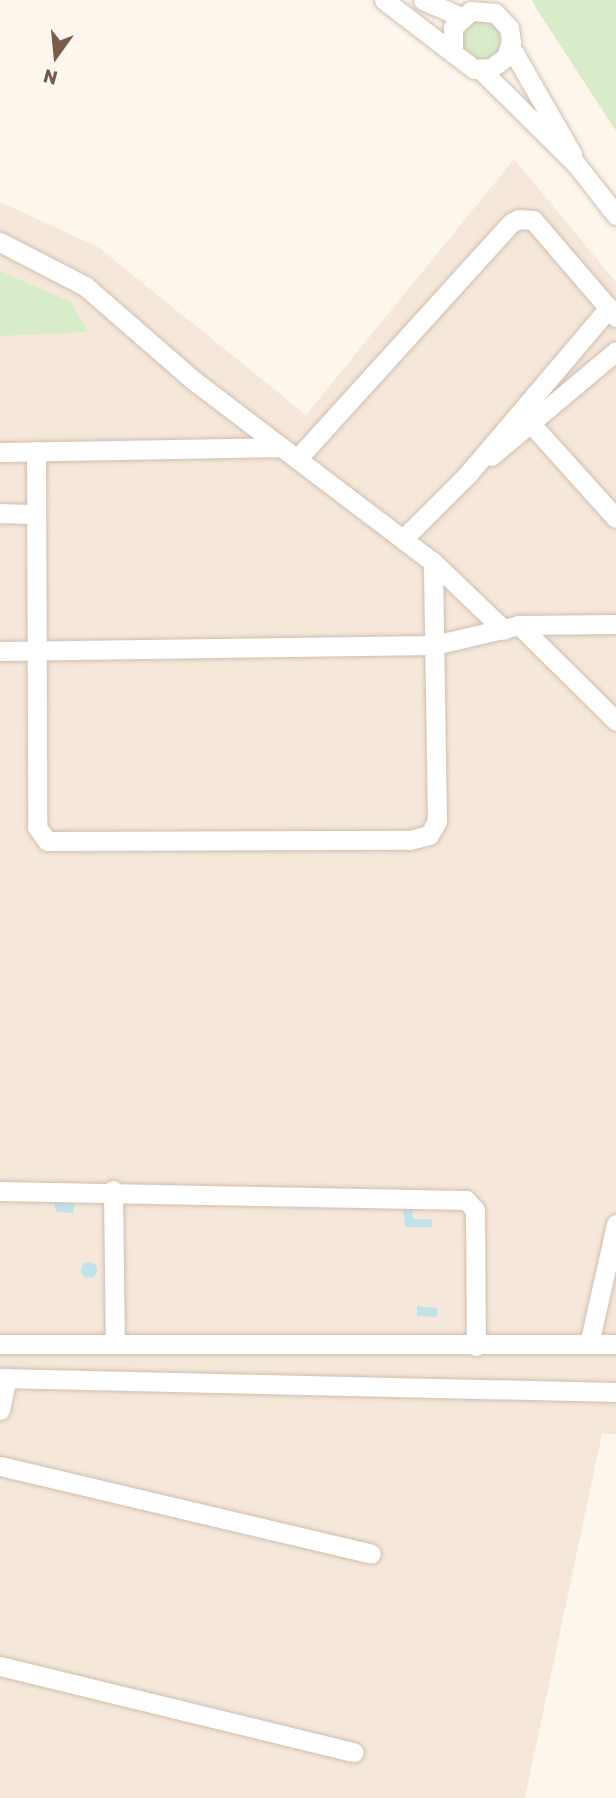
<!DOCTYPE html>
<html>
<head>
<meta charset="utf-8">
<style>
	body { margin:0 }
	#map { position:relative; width:616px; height:1798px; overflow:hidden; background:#fdf6ec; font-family:Rubik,sans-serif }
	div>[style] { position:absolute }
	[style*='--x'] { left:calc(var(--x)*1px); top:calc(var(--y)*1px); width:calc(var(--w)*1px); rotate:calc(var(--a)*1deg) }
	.residential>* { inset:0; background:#f5e8da }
	.green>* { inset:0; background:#d8ecc9 }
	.round { border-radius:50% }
	.water>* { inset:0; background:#bfe3e8 }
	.roads { filter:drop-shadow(0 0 2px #d1beb0) drop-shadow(0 0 2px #d1beb0) }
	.minor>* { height:19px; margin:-9.5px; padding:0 9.5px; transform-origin:9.5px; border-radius:9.5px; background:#fff }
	span { translate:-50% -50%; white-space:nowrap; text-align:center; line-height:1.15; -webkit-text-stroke:6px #fffaf3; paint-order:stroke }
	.north { position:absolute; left:21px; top:21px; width:70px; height:70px; -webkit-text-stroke:5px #fffaf3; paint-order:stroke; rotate:195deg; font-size:19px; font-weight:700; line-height:28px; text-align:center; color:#7a5c4d }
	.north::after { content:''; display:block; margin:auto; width:24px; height:32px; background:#7a5c4d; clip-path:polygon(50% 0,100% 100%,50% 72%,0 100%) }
</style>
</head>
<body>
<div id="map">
	<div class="residential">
		<i style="clip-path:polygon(514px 159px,616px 282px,616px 1434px,602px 1434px,525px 1798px,0 1798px,0 202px,98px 247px,306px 415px)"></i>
	</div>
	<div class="green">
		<i style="clip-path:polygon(532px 0,616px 0,616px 131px,536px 8px)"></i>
		<i class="round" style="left:462px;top:20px;width:40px;height:40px"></i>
		<i style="clip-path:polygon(0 271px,71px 302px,88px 332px,0 336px)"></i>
	</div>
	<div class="water">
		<i style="clip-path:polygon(54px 1202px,74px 1204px,74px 1213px,56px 1212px)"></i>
		<i style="clip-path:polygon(403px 1208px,412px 1209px,413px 1219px,432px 1219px,432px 1227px,405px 1227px)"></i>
		<i class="round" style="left:81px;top:1262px;width:16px;height:16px"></i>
		<i style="clip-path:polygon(417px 1306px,437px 1308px,437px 1317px,417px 1316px)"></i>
	</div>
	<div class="roads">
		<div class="minor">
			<i style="--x:384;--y:0;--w:113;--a:37.5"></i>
			<i style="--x:474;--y:69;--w:17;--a:-3"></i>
			<i style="--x:491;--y:68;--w:19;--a:-36"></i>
			<i style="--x:506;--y:57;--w:16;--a:-72"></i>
			<i style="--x:511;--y:42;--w:14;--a:-98"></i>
			<i style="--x:509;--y:28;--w:21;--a:-133"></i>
			<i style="--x:495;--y:13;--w:24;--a:-175"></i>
			<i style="--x:471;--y:11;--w:24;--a:138"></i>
			<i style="--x:453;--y:27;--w:24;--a:90"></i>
			<i style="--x:423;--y:0;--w:42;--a:24.1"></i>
			<i style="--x:510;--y:46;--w:125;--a:60.1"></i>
			<i style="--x:481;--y:70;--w:134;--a:44.7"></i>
			<i style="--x:576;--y:164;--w:65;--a:51.9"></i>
			<i style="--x:0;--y:242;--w:96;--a:27.4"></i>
			<i style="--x:85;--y:286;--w:143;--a:41"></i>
			<i style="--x:193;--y:380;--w:301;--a:37.2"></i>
			<i style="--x:433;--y:562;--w:98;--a:43.8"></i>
			<i style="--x:524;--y:416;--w:137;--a:48"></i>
			<i style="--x:36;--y:451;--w:376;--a:89.8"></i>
			<i style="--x:37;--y:827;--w:17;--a:54"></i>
			<i style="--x:47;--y:841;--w:363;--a:-0.2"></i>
			<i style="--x:410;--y:840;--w:20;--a:-15"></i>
			<i style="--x:429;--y:835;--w:16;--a:-60"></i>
			<i style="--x:437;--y:821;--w:259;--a:-90.9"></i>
			<i style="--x:0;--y:452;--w:277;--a:-1"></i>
			<i style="--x:491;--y:456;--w:163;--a:-40"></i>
			<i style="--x:297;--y:459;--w:319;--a:-47.8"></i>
			<i style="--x:511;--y:223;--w:9;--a:-27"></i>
			<i style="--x:519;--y:219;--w:14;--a:4"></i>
			<i style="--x:533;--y:220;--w:128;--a:49.4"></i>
			<i style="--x:0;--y:513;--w:35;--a:2"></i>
			<i style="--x:404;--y:538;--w:91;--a:-45"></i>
			<i style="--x:468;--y:474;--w:218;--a:-49.7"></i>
			<i style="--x:519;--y:625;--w:136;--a:44.7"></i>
			<i style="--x:0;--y:651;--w:434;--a:-0.8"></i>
			<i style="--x:434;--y:645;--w:87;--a:-13.2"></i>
			<i style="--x:519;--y:625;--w:97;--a:-0.6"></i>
			<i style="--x:113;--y:1190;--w:154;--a:89.3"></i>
			<i style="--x:0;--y:1191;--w:466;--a:1.1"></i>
			<i style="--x:466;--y:1200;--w:13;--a:48"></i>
			<i style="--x:475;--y:1210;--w:136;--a:89.6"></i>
			<i style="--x:0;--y:1344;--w:616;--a:0"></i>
			<i style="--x:589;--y:1344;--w:123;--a:-77.3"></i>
			<i style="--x:0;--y:1378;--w:616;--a:1.3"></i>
			<i style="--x:0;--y:1410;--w:33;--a:-78"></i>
			<i style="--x:0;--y:1466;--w:381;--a:13.3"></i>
			<i style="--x:0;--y:1666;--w:364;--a:13.7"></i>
		</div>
	</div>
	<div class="north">N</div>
</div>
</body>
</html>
